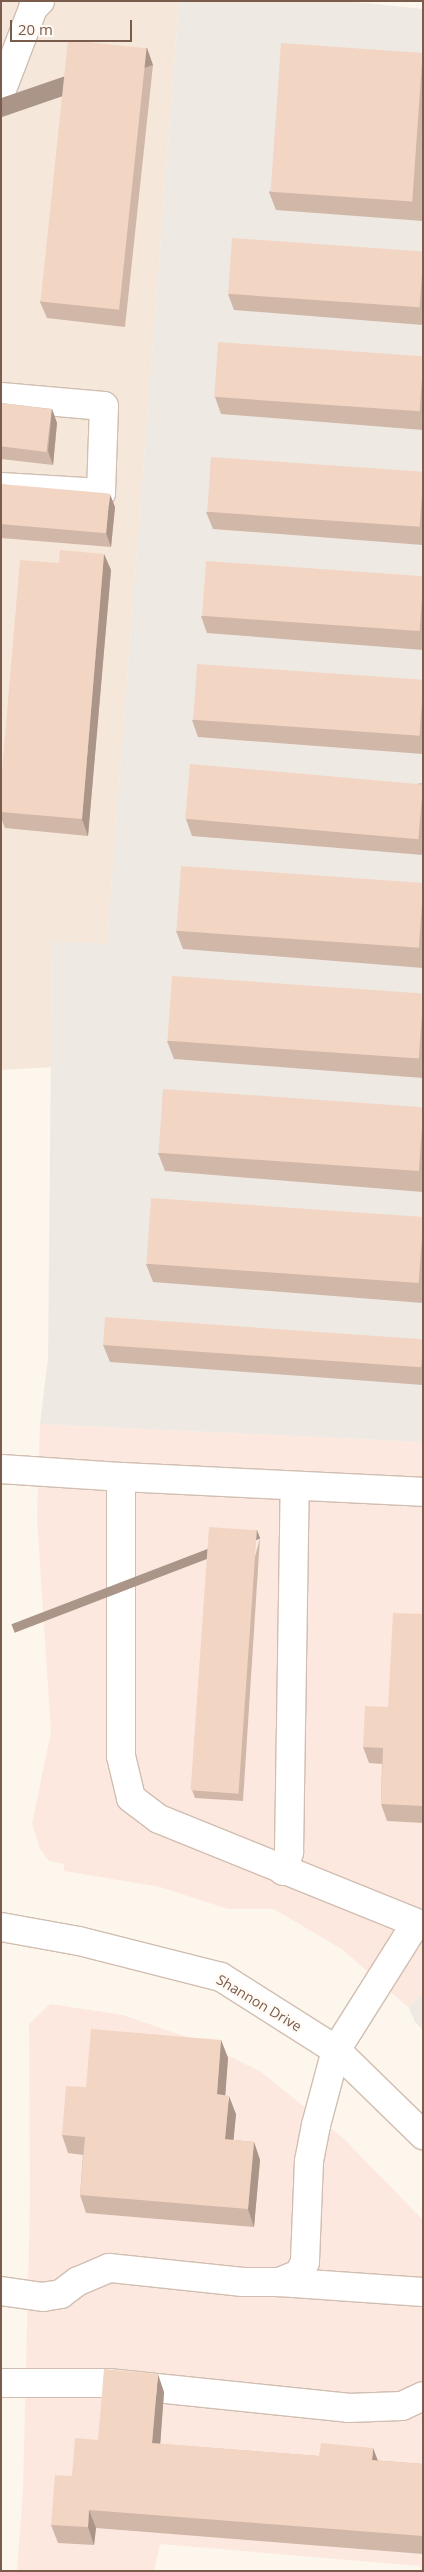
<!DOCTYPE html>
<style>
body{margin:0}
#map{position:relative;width:424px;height:2572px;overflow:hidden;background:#fdf6ec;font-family:"Open Sans",sans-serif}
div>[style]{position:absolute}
.residential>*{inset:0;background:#f5e8da}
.commercial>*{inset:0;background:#fde8e0}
.industrial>*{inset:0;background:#efe9e4}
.roads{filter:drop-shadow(1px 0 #d1beb0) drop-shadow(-1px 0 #d1beb0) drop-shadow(0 1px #d1beb0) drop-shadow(0 -1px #d1beb0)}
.minor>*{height:28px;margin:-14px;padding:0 14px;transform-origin:14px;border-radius:14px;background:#fff}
.wall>*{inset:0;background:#d1b7a8}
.shaded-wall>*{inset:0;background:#aa9588;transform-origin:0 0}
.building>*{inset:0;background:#f3d5c3;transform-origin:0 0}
span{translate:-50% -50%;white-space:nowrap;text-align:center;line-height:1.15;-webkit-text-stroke:4.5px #fffaf3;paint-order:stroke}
.street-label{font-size:14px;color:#7a5c4d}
.frame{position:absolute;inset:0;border:2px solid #7a5c4d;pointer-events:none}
.scale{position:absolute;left:10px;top:20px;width:122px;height:22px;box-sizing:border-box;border:2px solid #7a5c4d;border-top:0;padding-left:6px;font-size:15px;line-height:18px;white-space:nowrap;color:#7a5c4d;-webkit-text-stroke:4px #fffaf3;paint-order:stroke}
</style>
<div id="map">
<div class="residential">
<i style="clip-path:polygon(1px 1px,179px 1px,107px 945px,52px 941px,51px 1067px,1px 1070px)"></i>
</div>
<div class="commercial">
<i style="clip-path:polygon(40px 1424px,423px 1442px,423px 1995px,417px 1998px,409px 2008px,343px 1950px,274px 1909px,228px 1909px,160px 1887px,64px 1871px,64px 1864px,49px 1861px,40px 1849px,32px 1824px,51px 1732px,37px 1519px)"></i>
<i style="clip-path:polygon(50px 2004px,123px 2015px,201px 2042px,261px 2072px,343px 2138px,423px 2220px,423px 2571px,420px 2571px,420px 2566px,160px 2544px,154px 2571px,17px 2571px,23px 2491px,30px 2202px,29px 2024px)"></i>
</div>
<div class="industrial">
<i style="clip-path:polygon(179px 1px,345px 1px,423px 9px,423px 1442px,40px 1424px,48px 1358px,52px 941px,107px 944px)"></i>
<i style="clip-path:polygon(423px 1995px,423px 2030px,415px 2022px,409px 2008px,417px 1998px)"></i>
</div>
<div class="roads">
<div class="minor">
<i style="left:1px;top:92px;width:90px;rotate:-69.1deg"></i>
<i style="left:33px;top:8px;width:10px;rotate:-45deg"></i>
<i style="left:1px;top:397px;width:103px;rotate:5deg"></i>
<i style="left:104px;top:406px;width:87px;rotate:92deg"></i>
<i style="left:101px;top:493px;width:100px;rotate:-176.6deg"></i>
<i style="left:1px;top:1469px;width:120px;rotate:3.8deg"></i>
<i style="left:121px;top:1477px;width:279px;rotate:90deg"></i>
<i style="left:121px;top:1756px;width:43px;rotate:76.6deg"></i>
<i style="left:131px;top:1798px;width:35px;rotate:37deg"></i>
<i style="left:159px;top:1819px;width:277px;rotate:22deg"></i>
<i style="left:416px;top:1923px;width:150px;rotate:122.2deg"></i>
<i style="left:336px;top:2050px;width:78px;rotate:104.9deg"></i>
<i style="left:316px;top:2125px;width:37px;rotate:101deg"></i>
<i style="left:309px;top:2161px;width:101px;rotate:92.3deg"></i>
<i style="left:305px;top:2262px;width:13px;rotate:117deg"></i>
<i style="left:299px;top:2274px;width:22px;rotate:158deg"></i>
<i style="left:279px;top:2282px;width:36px;rotate:180deg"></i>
<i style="left:243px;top:2282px;width:135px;rotate:-174deg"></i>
<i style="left:109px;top:2268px;width:34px;rotate:157deg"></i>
<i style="left:78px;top:2281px;width:21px;rotate:143deg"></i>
<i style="left:61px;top:2294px;width:18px;rotate:171deg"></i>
<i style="left:43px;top:2297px;width:42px;rotate:-171.9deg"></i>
<i style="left:121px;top:1477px;width:302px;rotate:2.8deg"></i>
<i style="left:283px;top:1871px;width:20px;rotate:-72deg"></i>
<i style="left:289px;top:1852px;width:366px;rotate:-89.1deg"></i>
<i style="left:1px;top:1927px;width:79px;rotate:10.2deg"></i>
<i style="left:79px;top:1941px;width:146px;rotate:14.2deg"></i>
<i style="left:221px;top:1977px;width:136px;rotate:32.4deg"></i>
<i style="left:336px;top:2050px;width:122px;rotate:44.3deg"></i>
<i style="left:279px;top:2282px;width:144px;rotate:4deg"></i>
<i style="left:1px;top:2383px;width:107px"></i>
<i style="left:108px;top:2383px;width:241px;rotate:5.9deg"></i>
<i style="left:348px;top:2408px;width:54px;rotate:-2.1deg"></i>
<i style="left:402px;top:2406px;width:23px;rotate:-25deg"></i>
</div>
</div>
<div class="wall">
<i style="clip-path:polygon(147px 48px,153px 65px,125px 327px,47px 318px,40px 302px)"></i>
<i style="clip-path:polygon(423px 54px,423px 221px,276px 210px,269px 192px)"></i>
<i style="clip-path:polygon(423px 253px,423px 325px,234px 310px,228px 294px)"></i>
<i style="clip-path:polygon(423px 357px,423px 430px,221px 414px,215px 397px)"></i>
<i style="clip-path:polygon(1px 403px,52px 409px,57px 423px,53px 465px,1px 459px)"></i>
<i style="clip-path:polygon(423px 473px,423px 545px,213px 529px,206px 512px)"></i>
<i style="clip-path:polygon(1px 484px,115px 507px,111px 547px,1px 538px)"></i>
<i style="clip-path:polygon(104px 554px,111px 570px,88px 836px,5px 828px,1px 818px,1px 783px)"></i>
<i style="clip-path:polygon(423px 578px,423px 650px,207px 633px,201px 616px)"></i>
<i style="clip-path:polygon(423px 680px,423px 754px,198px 737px,192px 720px)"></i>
<i style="clip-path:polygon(423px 783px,423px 855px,192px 836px,186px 819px)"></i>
<i style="clip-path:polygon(423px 885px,423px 968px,183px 949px,176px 931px)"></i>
<i style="clip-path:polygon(423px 995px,423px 1078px,174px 1059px,167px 1041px)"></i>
<i style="clip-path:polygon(423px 1109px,423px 1192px,165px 1171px,158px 1153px)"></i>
<i style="clip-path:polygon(423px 1219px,423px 1303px,153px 1282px,146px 1264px)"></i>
<i style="clip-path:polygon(423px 1341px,423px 1385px,110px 1362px,103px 1345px)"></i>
<i style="clip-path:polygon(260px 1538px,243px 1801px,195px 1798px,192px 1790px)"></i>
<i style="clip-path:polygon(423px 1614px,423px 1823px,387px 1821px,381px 1804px,382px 1764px,369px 1763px,363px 1747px,388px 1707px)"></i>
<i style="clip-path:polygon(221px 2040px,228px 2058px,225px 2095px,236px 2114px,233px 2140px,254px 2142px,260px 2160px,254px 2227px,86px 2213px,80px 2195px,83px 2155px,68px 2153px,62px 2135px,86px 2087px)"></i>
<i style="clip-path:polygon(164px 2392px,160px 2444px,423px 2464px,423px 2554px,96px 2528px,94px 2545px,58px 2543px,51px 2525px,72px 2476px,98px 2440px)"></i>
</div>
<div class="shaded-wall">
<i style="left:147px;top:48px;width:18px;height:263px;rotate:71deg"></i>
<i style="clip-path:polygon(52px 409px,57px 423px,53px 465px,48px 451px)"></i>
<i style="clip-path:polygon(110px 494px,115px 507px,111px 547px,106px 533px)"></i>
<i style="clip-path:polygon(104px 554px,111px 570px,88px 836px,82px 819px)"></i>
<i style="left:257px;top:1530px;width:9px;height:263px;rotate:69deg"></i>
<i style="clip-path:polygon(221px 2040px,228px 2058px,224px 2113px,217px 2094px)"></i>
<i style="clip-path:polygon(229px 2096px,236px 2114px,232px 2157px,225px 2139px)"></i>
<i style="clip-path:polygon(254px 2142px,260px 2160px,254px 2227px,248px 2209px)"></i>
<i style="clip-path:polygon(158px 2374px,164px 2392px,159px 2461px,152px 2443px)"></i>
<i style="clip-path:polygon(373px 2448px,380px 2466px,372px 2460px)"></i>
<i style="clip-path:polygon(89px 2510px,96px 2528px,94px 2545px,88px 2527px)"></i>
</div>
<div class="building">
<i style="left:68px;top:40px;width:79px;height:263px;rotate:6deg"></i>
<i style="left:281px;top:43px;width:142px;height:149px;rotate:4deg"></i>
<i style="left:232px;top:238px;width:192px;height:56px;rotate:4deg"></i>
<i style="left:218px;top:342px;width:206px;height:55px;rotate:4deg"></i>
<i style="left:1px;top:403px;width:51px;height:43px;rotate:7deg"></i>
<i style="left:211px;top:457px;width:213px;height:55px;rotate:4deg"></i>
<i style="left:1px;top:484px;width:109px;height:40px;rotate:5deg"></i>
<i style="clip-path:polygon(60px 550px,104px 554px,82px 819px,1px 812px,1px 783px,20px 560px,59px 563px)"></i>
<i style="left:206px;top:561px;width:218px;height:55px;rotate:4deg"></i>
<i style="left:197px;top:664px;width:227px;height:56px;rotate:4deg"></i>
<i style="left:190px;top:764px;width:234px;height:55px;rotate:5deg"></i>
<i style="left:181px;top:866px;width:243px;height:65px;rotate:4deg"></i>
<i style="left:172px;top:976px;width:252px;height:65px;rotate:4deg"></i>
<i style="left:163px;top:1089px;width:261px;height:64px;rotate:4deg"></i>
<i style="left:151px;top:1198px;width:273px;height:66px;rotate:4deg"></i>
<i style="left:105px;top:1317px;width:319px;height:28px;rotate:4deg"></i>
<i style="left:209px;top:1527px;width:48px;height:264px;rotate:4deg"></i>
<i style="clip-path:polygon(393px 1613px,423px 1614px,423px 1806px,381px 1804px,383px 1748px,363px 1747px,365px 1706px,388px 1707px)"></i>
<i style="clip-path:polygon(91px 2029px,221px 2040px,217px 2094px,229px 2096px,225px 2139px,254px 2142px,248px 2209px,80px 2195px,85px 2137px,62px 2135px,66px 2086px,86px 2087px)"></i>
<i style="clip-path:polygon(104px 2369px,158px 2374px,152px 2443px,319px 2456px,321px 2443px,373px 2448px,372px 2460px,423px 2464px,423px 2536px,89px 2510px,88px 2527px,51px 2525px,55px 2475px,72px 2476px,75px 2438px,98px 2440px)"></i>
</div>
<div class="street-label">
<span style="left:259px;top:2003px;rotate:31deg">Shannon Drive</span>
</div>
<div class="frame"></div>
<div class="scale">20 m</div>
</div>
